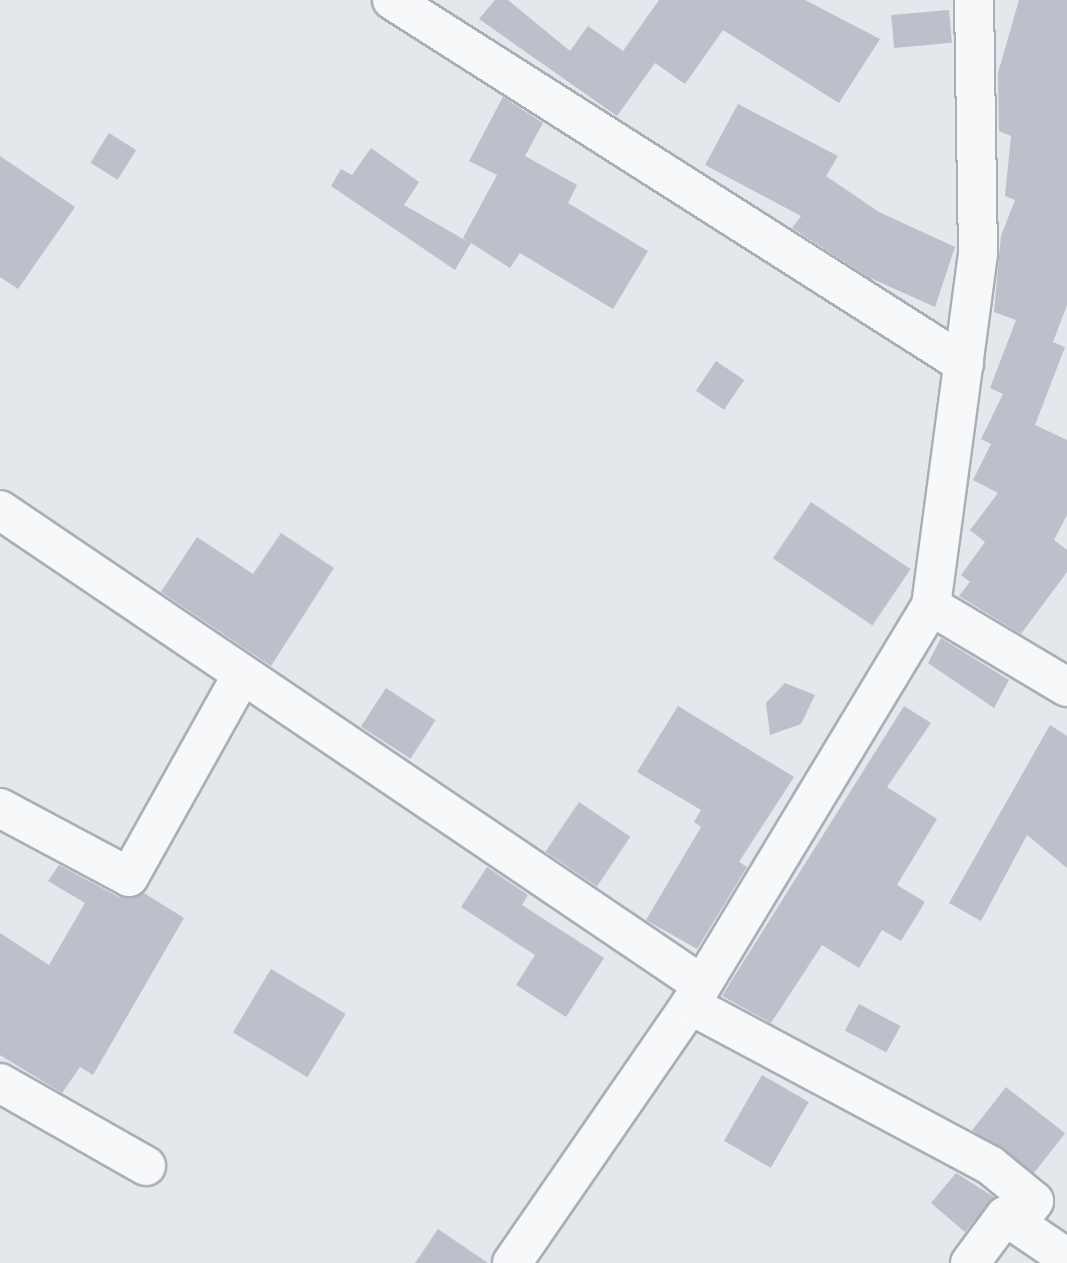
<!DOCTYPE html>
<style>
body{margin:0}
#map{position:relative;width:1067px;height:1263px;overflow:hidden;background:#e4e7ec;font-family:Cabin,sans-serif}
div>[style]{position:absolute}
.building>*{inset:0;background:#bbc0ca;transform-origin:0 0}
.roads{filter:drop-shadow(2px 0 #a9aeb7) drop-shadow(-2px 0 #a9aeb7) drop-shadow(0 2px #a9aeb7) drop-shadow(0 -2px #a9aeb7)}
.minor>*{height:38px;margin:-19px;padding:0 19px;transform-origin:19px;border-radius:19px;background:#f7f8fa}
span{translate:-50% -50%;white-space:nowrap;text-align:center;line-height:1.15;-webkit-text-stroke:8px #f4f6f9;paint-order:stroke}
</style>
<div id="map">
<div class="building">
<i style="clip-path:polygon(495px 0,508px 0,570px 51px,588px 26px,623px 51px,659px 0,805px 0,880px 39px,839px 103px,723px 30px,685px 84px,655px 63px,617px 116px,479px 19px)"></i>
<i style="clip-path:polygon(1019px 0,1067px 0,1067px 305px,1053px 342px,1065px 347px,1035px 425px,1067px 440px,1067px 515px,1054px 540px,1067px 550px,1067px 572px,1021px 634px,959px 596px,970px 582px,961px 575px,985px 542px,970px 530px,998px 493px,973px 480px,991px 444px,981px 439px,1003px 394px,990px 388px,1016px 320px,994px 312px,1001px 236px,1015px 200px,1005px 196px,1011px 136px,999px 131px,998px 73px)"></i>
<i style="left:949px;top:10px;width:33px;height:58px;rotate:85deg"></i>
<i style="clip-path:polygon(503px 97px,543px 123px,525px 156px,577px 185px,568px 203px,648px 251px,613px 309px,520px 253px,510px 268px,471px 243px,455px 270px,331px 186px,341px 169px,352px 175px,371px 148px,419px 182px,404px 205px,470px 243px,463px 238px,497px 175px,469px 161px)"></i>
<i style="clip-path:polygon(738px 104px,838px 156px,826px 176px,879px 212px,955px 247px,935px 307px,868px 277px,792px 228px,801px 216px,705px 165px)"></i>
<i style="left:109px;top:133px;width:32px;height:35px;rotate:32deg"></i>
<i style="clip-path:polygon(0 156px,75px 207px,18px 289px,0 277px)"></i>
<i style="left:716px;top:361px;width:34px;height:36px;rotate:34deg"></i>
<i style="left:811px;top:502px;width:120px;height:68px;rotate:34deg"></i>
<i style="clip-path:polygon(281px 533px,334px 568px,271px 666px,161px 592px,197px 537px,253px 574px)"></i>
<i style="clip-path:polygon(941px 638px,1009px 680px,994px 708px,928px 663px)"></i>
<i style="clip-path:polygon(785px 683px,815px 695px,801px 724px,770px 735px,766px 703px)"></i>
<i style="left:386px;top:688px;width:59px;height:46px;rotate:33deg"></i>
<i style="clip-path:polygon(678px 706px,794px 777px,739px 862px,747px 867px,697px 949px,646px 920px,701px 827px,694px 822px,701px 810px,637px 772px)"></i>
<i style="clip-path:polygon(904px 706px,931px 723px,887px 787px,937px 819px,897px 885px,925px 902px,901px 941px,882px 930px,859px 968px,822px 945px,771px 1023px,722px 996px)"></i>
<i style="clip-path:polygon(1050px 725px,1067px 736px,1067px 868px,1027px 835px,981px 921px,949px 903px)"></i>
<i style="left:579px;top:802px;width:62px;height:60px;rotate:34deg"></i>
<i style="clip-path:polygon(59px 865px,119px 897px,144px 893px,184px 918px,93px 1075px,80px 1067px,62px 1093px,0 1055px,0 933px,49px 965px,85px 903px,48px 881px)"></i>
<i style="clip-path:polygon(487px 867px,528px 895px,522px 905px,604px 958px,566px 1017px,516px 985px,535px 955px,461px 907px)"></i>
<i style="left:271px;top:969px;width:87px;height:74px;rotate:31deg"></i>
<i style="left:859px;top:1004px;width:47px;height:30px;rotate:28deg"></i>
<i style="left:762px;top:1075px;width:54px;height:76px;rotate:30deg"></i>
<i style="left:1006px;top:1087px;width:75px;height:55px;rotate:38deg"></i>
<i style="clip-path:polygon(956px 1173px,994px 1197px,965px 1232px,931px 1203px)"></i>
<i style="clip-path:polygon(438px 1229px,488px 1263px,415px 1263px)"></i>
</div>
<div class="roads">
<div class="minor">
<i style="left:392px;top:0;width:678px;rotate:32.47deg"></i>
<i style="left:0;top:510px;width:843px;rotate:34.07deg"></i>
<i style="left:931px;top:606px;width:158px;rotate:30.8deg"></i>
<i style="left:0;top:808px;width:146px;rotate:28.1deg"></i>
<i style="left:129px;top:877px;width:231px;rotate:-60.8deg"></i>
<i style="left:690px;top:1005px;width:340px;rotate:28.1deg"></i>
<i style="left:990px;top:1165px;width:57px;rotate:39.3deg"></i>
<i style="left:1034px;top:1201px;width:27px;rotate:126deg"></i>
<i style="left:0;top:1083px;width:168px;rotate:29.6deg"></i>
<i style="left:512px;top:1263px;width:313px;rotate:-55.4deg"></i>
<i style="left:690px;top:1005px;width:466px;rotate:-58.9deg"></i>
<i style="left:931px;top:606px;width:355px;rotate:-82.4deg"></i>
<i style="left:978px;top:254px;width:254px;rotate:-90.9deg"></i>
<i style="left:970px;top:1263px;width:59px;rotate:-53.3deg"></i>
<i style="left:1005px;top:1216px;width:75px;rotate:34.1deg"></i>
</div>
</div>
</div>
